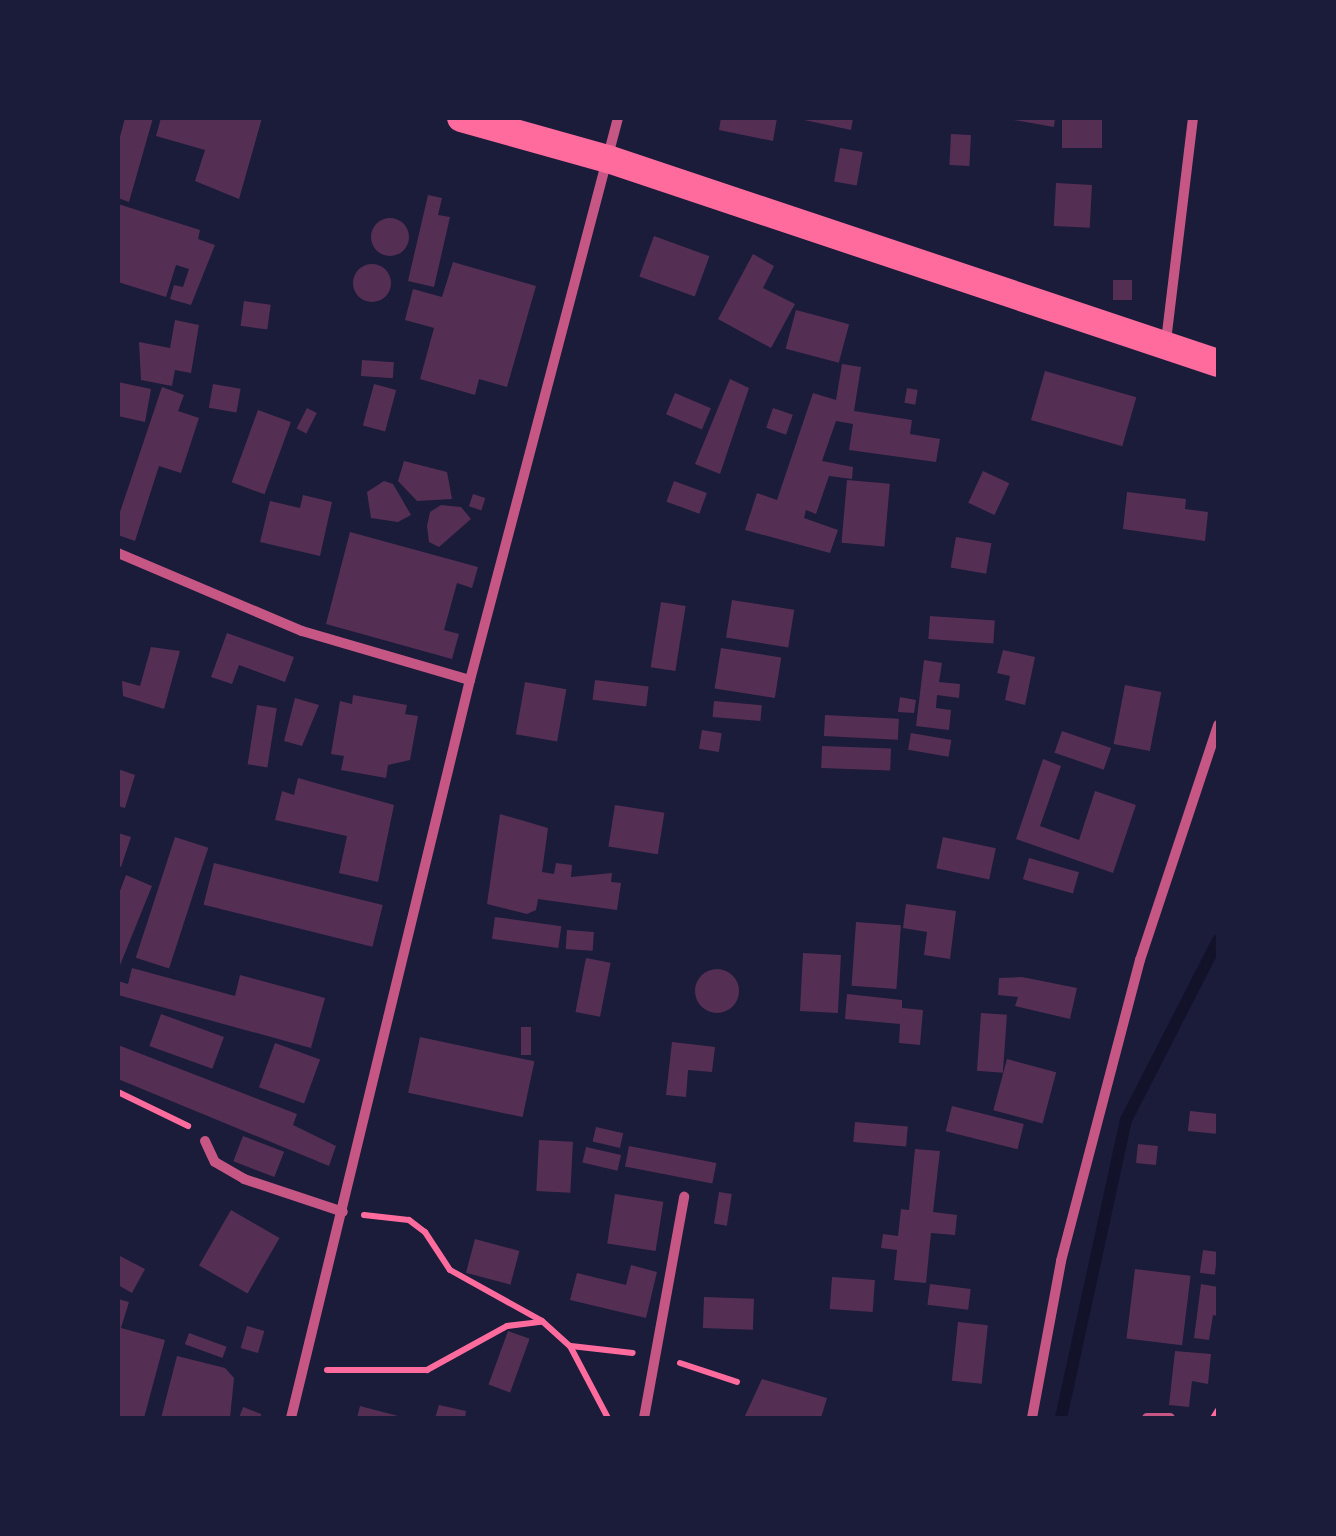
<!DOCTYPE html>
<style>
body{margin:0}
#map{position:relative;width:1336px;height:1536px;overflow:hidden;background:#1b1b3a;font-family:"Noto Serif",serif}
div>[style]{position:absolute}
.stream>*{height:12px;margin:-6px;padding:0 6px;transform-origin:6px;border-radius:6px;background:#12122b}
.building>*{inset:0;background:#542f53;transform-origin:0 0}
.round{border-radius:50%}
.path>*{height:6px;margin:-3px;padding:0 3px;transform-origin:3px;border-radius:3px;background:#ff6b9d}
.minor>*{height:10px;margin:-5px;padding:0 5px;transform-origin:5px;border-radius:5px;background:#c65784}
.trunk>*{height:28px;margin:-14px;padding:0 14px;transform-origin:14px;border-radius:14px;background:#ff6b9d}
span{translate:-50% -50%;white-space:nowrap;text-align:center;line-height:1.15;-webkit-text-stroke:10px #1b1b3a;paint-order:stroke}
.frame{position:absolute;inset:0;border:120px solid #1b1b3a;pointer-events:none}
</style>
<div id="map">
<div class="stream">
<i style="left:1061px;top:1418px;width:305px;rotate:-77.7deg"></i>
<i style="left:1126px;top:1120px;width:202px;rotate:-62.9deg"></i>
</div>
<div class="building">
<i style="clip-path:polygon(125px 118px,153px 118px,129px 202px,118px 198px,118px 144px)"></i>
<i style="clip-path:polygon(161px 118px,262px 118px,239px 199px,195px 181px,205px 150px,156px 136px)"></i>
<i style="clip-path:polygon(721px 118px,777px 118px,773px 141px,719px 130px)"></i>
<i style="clip-path:polygon(795px 118px,853px 118px,851px 130px)"></i>
<i style="clip-path:polygon(1003px 118px,1055px 118px,1054px 127px)"></i>
<i style="left:1062px;top:118px;width:40px;height:30px"></i>
<i style="left:951px;top:134px;width:20px;height:31px;rotate:3deg"></i>
<i style="left:840px;top:148px;width:23px;height:34px;rotate:10deg"></i>
<i style="left:1056px;top:183px;width:36px;height:43px;rotate:3deg"></i>
<i style="clip-path:polygon(428px 195px,442px 198px,438px 215px,450px 217px,434px 287px,408px 281px)"></i>
<i style="clip-path:polygon(118px 204px,200px 230px,198px 239px,215px 245px,191px 305px,170px 299px,174px 285px,183px 287px,189px 269px,176px 265px,166px 297px,118px 282px)"></i>
<i class="round" style="left:371px;top:218px;width:38px;height:38px"></i>
<i style="left:654px;top:236px;width:59px;height:43px;rotate:20deg"></i>
<i style="clip-path:polygon(753px 254px,774px 266px,763px 288px,795px 304px,771px 348px,718px 319px)"></i>
<i style="clip-path:polygon(453px 262px,536px 286px,507px 387px,479px 379px,475px 395px,420px 379px,434px 328px,405px 320px,413px 289px,442px 297px)"></i>
<i class="round" style="left:353px;top:264px;width:38px;height:38px"></i>
<i style="left:1113px;top:280px;width:19px;height:20px"></i>
<i style="left:244px;top:301px;width:27px;height:25px;rotate:8deg"></i>
<i style="left:796px;top:310px;width:55px;height:40px;rotate:15deg"></i>
<i style="clip-path:polygon(175px 320px,199px 325px,191px 373px,175px 370px,172px 386px,141px 380px,139px 342px,170px 348px)"></i>
<i style="left:362px;top:360px;width:32px;height:16px;rotate:4deg"></i>
<i style="clip-path:polygon(842px 364px,861px 367px,854px 411px,912px 420px,910px 434px,940px 439px,936px 462px,849px 450px,853px 424px,836px 421px,822px 461px,853px 467px,852px 479px,829px 476px,816px 514px,806px 510px,804px 518px,838px 530px,830px 553px,745px 530px,757px 493px,777px 500px,813px 393px,836px 400px)"></i>
<i style="left:1045px;top:371px;width:95px;height:51px;rotate:16deg"></i>
<i style="clip-path:polygon(730px 379px,749px 388px,720px 474px,695px 464px)"></i>
<i style="clip-path:polygon(118px 382px,151px 389px,145px 422px,118px 416px)"></i>
<i style="left:213px;top:384px;width:28px;height:24px;rotate:10deg"></i>
<i style="left:374px;top:384px;width:23px;height:43px;rotate:15deg"></i>
<i style="clip-path:polygon(162px 387px,184px 395px,178px 411px,199px 418px,181px 473px,159px 466px,135px 541px,118px 535px,118px 518px)"></i>
<i style="left:907px;top:388px;width:11px;height:15px;rotate:10deg"></i>
<i style="left:675px;top:393px;width:39px;height:23px;rotate:23deg"></i>
<i style="left:307px;top:408px;width:11px;height:23px;rotate:27deg"></i>
<i style="left:773px;top:408px;width:21px;height:21px;rotate:19deg"></i>
<i style="left:258px;top:410px;width:35px;height:77px;rotate:20deg"></i>
<i style="clip-path:polygon(404px 461px,447px 472px,452px 499px,417px 501px,398px 481px)"></i>
<i style="left:983px;top:471px;width:29px;height:35px;rotate:25deg"></i>
<i style="left:847px;top:480px;width:43px;height:63px;rotate:5deg"></i>
<i style="clip-path:polygon(384px 481px,393px 484px,411px 515px,398px 522px,371px 518px,367px 492px)"></i>
<i style="left:674px;top:481px;width:35px;height:22px;rotate:20deg"></i>
<i style="clip-path:polygon(1127px 492px,1186px 499px,1185px 509px,1208px 512px,1205px 541px,1123px 529px)"></i>
<i style="left:473px;top:494px;width:13px;height:13px;rotate:18deg"></i>
<i style="clip-path:polygon(303px 495px,332px 502px,320px 556px,260px 542px,270px 501px,300px 508px)"></i>
<i style="clip-path:polygon(441px 505px,461px 507px,471px 519px,439px 547px,429px 542px,427px 526px,430px 512px)"></i>
<i style="clip-path:polygon(350px 532px,478px 567px,472px 588px,457px 583px,444px 630px,459px 634px,452px 659px,326px 624px)"></i>
<i style="left:956px;top:537px;width:36px;height:31px;rotate:10deg"></i>
<i style="left:732px;top:600px;width:63px;height:38px;rotate:9deg"></i>
<i style="left:661px;top:602px;width:25px;height:66px;rotate:9deg"></i>
<i style="left:930px;top:616px;width:65px;height:23px;rotate:4deg"></i>
<i style="clip-path:polygon(227px 633px,294px 657px,285px 682px,239px 665px,232px 684px,211px 677px)"></i>
<i style="clip-path:polygon(151px 647px,180px 651px,164px 709px,123px 696px,122px 681px,140px 686px)"></i>
<i style="left:721px;top:648px;width:61px;height:41px;rotate:9deg"></i>
<i style="clip-path:polygon(1003px 650px,1035px 657px,1025px 705px,1005px 700px,1010px 676px,997px 673px)"></i>
<i style="clip-path:polygon(924px 660px,942px 663px,939px 682px,960px 684px,959px 698px,937px 695px,936px 708px,951px 710px,949px 730px,916px 726px)"></i>
<i style="left:595px;top:680px;width:54px;height:20px;rotate:7deg"></i>
<i style="left:525px;top:682px;width:42px;height:53px;rotate:10deg"></i>
<i style="left:1125px;top:685px;width:37px;height:60px;rotate:11deg"></i>
<i style="clip-path:polygon(353px 695px,407px 705px,405px 714px,418px 716px,410px 760px,388px 765px,386px 778px,341px 770px,344px 756px,331px 754px,340px 701px,352px 704px)"></i>
<i style="clip-path:polygon(900px 697px,916px 700px,914px 713px,898px 712px)"></i>
<i style="clip-path:polygon(295px 698px,319px 705px,302px 746px,284px 741px)"></i>
<i style="left:714px;top:701px;width:48px;height:16px;rotate:5deg"></i>
<i style="left:257px;top:705px;width:20px;height:60px;rotate:9deg"></i>
<i style="left:825px;top:715px;width:74px;height:21px;rotate:3deg"></i>
<i style="left:702px;top:730px;width:20px;height:19px;rotate:9deg"></i>
<i style="left:1062px;top:731px;width:52px;height:23px;rotate:19deg"></i>
<i style="left:911px;top:733px;width:41px;height:17px;rotate:10deg"></i>
<i style="left:822px;top:746px;width:69px;height:22px;rotate:2deg"></i>
<i style="clip-path:polygon(1043px 759px,1061px 766px,1040px 826px,1079px 840px,1095px 791px,1136px 805px,1113px 873px,1016px 839px)"></i>
<i style="clip-path:polygon(118px 769px,135px 775px,125px 808px,118px 806px)"></i>
<i style="clip-path:polygon(298px 778px,394px 805px,378px 882px,339px 873px,347px 836px,275px 820px,282px 791px,294px 795px)"></i>
<i style="left:615px;top:805px;width:50px;height:42px;rotate:9deg"></i>
<i style="clip-path:polygon(500px 814px,548px 828px,542px 872px,554px 874px,556px 863px,572px 865px,571px 877px,612px 873px,611px 882px,621px 883px,617px 910px,538px 899px,536px 910px,527px 914px,487px 904px)"></i>
<i style="clip-path:polygon(118px 833px,131px 837px,121px 867px,118px 866px)"></i>
<i style="left:175px;top:837px;width:35px;height:127px;rotate:18deg"></i>
<i style="left:943px;top:837px;width:54px;height:32px;rotate:12deg"></i>
<i style="left:1029px;top:858px;width:52px;height:22px;rotate:16deg"></i>
<i style="left:214px;top:863px;width:174px;height:43px;rotate:14deg"></i>
<i style="clip-path:polygon(126px 875px,152px 886px,118px 970px,118px 896px)"></i>
<i style="clip-path:polygon(906px 904px,956px 911px,950px 959px,924px 955px,927px 932px,903px 928px)"></i>
<i style="left:495px;top:917px;width:67px;height:22px;rotate:8deg"></i>
<i style="left:856px;top:922px;width:45px;height:64px;rotate:4deg"></i>
<i style="left:567px;top:930px;width:27px;height:19px;rotate:4deg"></i>
<i style="left:803px;top:953px;width:38px;height:58px;rotate:3deg"></i>
<i style="left:586px;top:958px;width:25px;height:55px;rotate:11deg"></i>
<i style="clip-path:polygon(132px 968px,235px 996px,240px 975px,325px 998px,311px 1048px,118px 995px,118px 981px,128px 984px)"></i>
<i class="round" style="left:695px;top:969px;width:44px;height:44px"></i>
<i style="clip-path:polygon(1022px 977px,1077px 988px,1070px 1019px,1015px 1006px,1018px 997px,998px 995px,999px 978px)"></i>
<i style="clip-path:polygon(847px 994px,902px 1000px,902px 1008px,923px 1010px,920px 1045px,899px 1043px,900px 1024px,845px 1019px)"></i>
<i style="left:981px;top:1013px;width:26px;height:58px;rotate:4deg"></i>
<i style="left:161px;top:1014px;width:67px;height:34px;rotate:20deg"></i>
<i style="left:521px;top:1027px;width:10px;height:28px"></i>
<i style="left:420px;top:1037px;width:117px;height:57px;rotate:12deg"></i>
<i style="clip-path:polygon(672px 1042px,715px 1047px,712px 1072px,688px 1070px,686px 1097px,666px 1095px)"></i>
<i style="left:275px;top:1043px;width:48px;height:47px;rotate:20deg"></i>
<i style="clip-path:polygon(118px 1045px,297px 1114px,293px 1125px,336px 1146px,329px 1166px,118px 1079px)"></i>
<i style="left:1007px;top:1059px;width:51px;height:53px;rotate:15deg"></i>
<i style="left:952px;top:1106px;width:74px;height:26px;rotate:14deg"></i>
<i style="left:1190px;top:1111px;width:28px;height:20px;rotate:6deg"></i>
<i style="left:855px;top:1122px;width:53px;height:20px;rotate:5deg"></i>
<i style="left:596px;top:1127px;width:28px;height:15px;rotate:13deg"></i>
<i style="left:243px;top:1136px;width:44px;height:27px;rotate:21deg"></i>
<i style="left:539px;top:1140px;width:34px;height:51px;rotate:3deg"></i>
<i style="left:1138px;top:1144px;width:20px;height:19px;rotate:6deg"></i>
<i style="left:629px;top:1146px;width:89px;height:21px;rotate:11deg"></i>
<i style="left:586px;top:1147px;width:36px;height:16px;rotate:13deg"></i>
<i style="clip-path:polygon(915px 1149px,940px 1151px,933px 1212px,957px 1215px,955px 1235px,931px 1233px,926px 1283px,894px 1280px,897px 1250px,881px 1248px,883px 1234px,898px 1236px,901px 1209px,909px 1210px)"></i>
<i style="left:719px;top:1192px;width:13px;height:32px;rotate:9deg"></i>
<i style="left:615px;top:1194px;width:49px;height:50px;rotate:9deg"></i>
<i style="left:231px;top:1210px;width:56px;height:64px;rotate:30deg"></i>
<i style="left:475px;top:1239px;width:46px;height:35px;rotate:15deg"></i>
<i style="left:1203px;top:1250px;width:15px;height:23px;rotate:8deg"></i>
<i style="clip-path:polygon(118px 1255px,145px 1269px,132px 1293px,118px 1285px)"></i>
<i style="clip-path:polygon(631px 1265px,657px 1272px,646px 1318px,570px 1300px,577px 1273px,626px 1285px)"></i>
<i style="left:1135px;top:1269px;width:56px;height:70px;rotate:7deg"></i>
<i style="left:832px;top:1277px;width:43px;height:32px;rotate:4deg"></i>
<i style="left:930px;top:1284px;width:41px;height:21px;rotate:7deg"></i>
<i style="clip-path:polygon(1201px 1284px,1218px 1287px,1218px 1316px,1213px 1315px,1209px 1340px,1194px 1338px)"></i>
<i style="left:704px;top:1297px;width:50px;height:31px;rotate:2deg"></i>
<i style="clip-path:polygon(118px 1299px,129px 1302px,121px 1328px,165px 1340px,144px 1418px,118px 1418px)"></i>
<i style="left:958px;top:1322px;width:30px;height:59px;rotate:6deg"></i>
<i style="left:247px;top:1326px;width:18px;height:23px;rotate:16deg"></i>
<i style="left:508px;top:1331px;width:23px;height:57px;rotate:20deg"></i>
<i style="left:189px;top:1333px;width:40px;height:12px;rotate:20deg"></i>
<i style="clip-path:polygon(1175px 1351px,1211px 1354px,1208px 1384px,1192px 1381px,1189px 1407px,1169px 1405px)"></i>
<i style="clip-path:polygon(177px 1356px,225px 1368px,234px 1378px,230px 1418px,161px 1418px)"></i>
<i style="clip-path:polygon(762px 1379px,827px 1398px,821px 1418px,744px 1418px)"></i>
<i style="clip-path:polygon(439px 1405px,466px 1411px,465px 1418px,435px 1418px)"></i>
<i style="clip-path:polygon(360px 1406px,402px 1417px,402px 1418px,357px 1418px)"></i>
<i style="clip-path:polygon(243px 1407px,261px 1414px,261px 1418px,239px 1418px)"></i>
</div>
<div class="path">
<i style="left:118px;top:1092px;width:78px;rotate:25.9deg"></i>
<i style="left:364px;top:1215px;width:45px;rotate:6.3deg"></i>
<i style="left:409px;top:1220px;width:20px;rotate:37deg"></i>
<i style="left:425px;top:1232px;width:45px;rotate:56.7deg"></i>
<i style="left:450px;top:1270px;width:105px;rotate:29deg"></i>
<i style="left:542px;top:1321px;width:38px;rotate:42deg"></i>
<i style="left:570px;top:1346px;width:81px;rotate:62.2deg"></i>
<i style="left:571px;top:1346px;width:62px;rotate:6.4deg"></i>
<i style="left:680px;top:1363px;width:60px;rotate:18.4deg"></i>
<i style="left:327px;top:1370px;width:100px"></i>
<i style="left:427px;top:1370px;width:91px;rotate:-28.8deg"></i>
<i style="left:507px;top:1326px;width:34px;rotate:-7deg"></i>
<i style="left:1213px;top:1418px;width:9px;rotate:-58deg"></i>
</div>
<div class="minor">
<i style="left:1166px;top:341px;width:225px;rotate:-83.1deg"></i>
<i style="left:118px;top:553px;width:200px;rotate:23deg"></i>
<i style="left:302px;top:631px;width:175px;rotate:16.3deg"></i>
<i style="left:205px;top:1141px;width:23px;rotate:65deg"></i>
<i style="left:215px;top:1162px;width:34px;rotate:30deg"></i>
<i style="left:244px;top:1179px;width:104px;rotate:18.4deg"></i>
<i style="left:291px;top:1418px;width:759px;rotate:-76.37deg"></i>
<i style="left:470px;top:680px;width:581px;rotate:-75.25deg"></i>
<i style="left:644px;top:1418px;width:225px;rotate:-79.7deg"></i>
<i style="left:1032px;top:1418px;width:160px;rotate:-79.5deg"></i>
<i style="left:1061px;top:1261px;width:311px;rotate:-75.3deg"></i>
<i style="left:1140px;top:960px;width:248px;rotate:-71.6deg"></i>
<i style="left:1147px;top:1418px;width:23px"></i>
</div>
<div class="trunk">
<i style="left:461px;top:118px;width:153px;rotate:15.6deg"></i>
<i style="left:608px;top:159px;width:643px;rotate:18.49deg"></i>
</div>
<div class="frame"></div>
</div>
